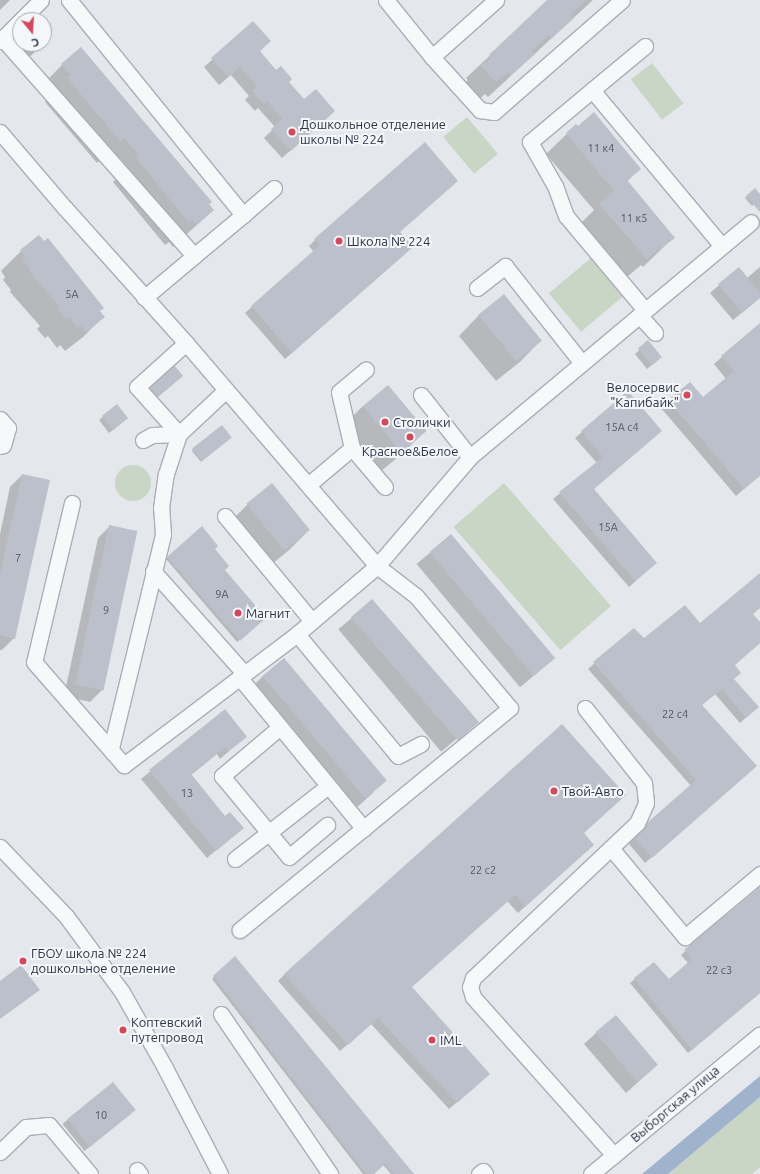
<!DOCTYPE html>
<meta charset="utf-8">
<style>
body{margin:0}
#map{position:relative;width:760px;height:1174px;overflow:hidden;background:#e4e7ec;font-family:Ubuntu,sans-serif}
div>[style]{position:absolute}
.green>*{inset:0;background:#c9d6c5;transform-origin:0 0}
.round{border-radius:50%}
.water>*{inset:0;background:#9fb4cc}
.shadow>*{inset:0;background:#0003;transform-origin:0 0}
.building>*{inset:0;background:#bbc0ca;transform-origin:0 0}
.roads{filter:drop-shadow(1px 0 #a9aeb7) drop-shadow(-1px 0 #a9aeb7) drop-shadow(0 1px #a9aeb7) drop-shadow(0 -1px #a9aeb7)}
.minor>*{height:15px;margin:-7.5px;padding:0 7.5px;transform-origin:7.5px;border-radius:7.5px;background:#f7f8fa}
.dots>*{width:11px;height:11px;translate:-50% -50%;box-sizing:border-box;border:2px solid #f4f6f9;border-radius:50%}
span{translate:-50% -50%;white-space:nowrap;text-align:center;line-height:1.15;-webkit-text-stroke:4px #f4f6f9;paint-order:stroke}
.number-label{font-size:11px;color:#4f5766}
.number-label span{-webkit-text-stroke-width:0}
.poi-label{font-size:13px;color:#2b3445}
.left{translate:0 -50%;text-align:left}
.right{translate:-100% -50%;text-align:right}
.street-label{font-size:13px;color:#2b3445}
.north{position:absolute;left:12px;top:12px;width:40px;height:40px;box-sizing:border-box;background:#f4f6f9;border:1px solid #a4a8b1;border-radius:50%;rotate:162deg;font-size:11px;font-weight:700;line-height:16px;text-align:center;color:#2b3445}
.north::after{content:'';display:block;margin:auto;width:14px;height:18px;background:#d1495b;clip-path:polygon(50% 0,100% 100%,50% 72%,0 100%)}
</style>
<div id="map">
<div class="green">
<i style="left:652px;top:63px;width:51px;height:27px;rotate:52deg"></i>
<i style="left:467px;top:117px;width:48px;height:31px;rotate:50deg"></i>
<i style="left:591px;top:258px;width:50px;height:55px;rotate:50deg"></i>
<i class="round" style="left:115px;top:465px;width:36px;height:36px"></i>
<i style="left:504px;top:483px;width:163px;height:67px;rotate:49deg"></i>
<i style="clip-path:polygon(760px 1097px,760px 1167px,752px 1174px,668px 1174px)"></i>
</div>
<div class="water">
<i style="clip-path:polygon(760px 1076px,760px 1097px,668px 1174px,642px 1174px)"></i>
</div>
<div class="shadow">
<i style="clip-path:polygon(0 0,10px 0,0 10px)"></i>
<i style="clip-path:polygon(549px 0,593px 0,488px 97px,485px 94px,473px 105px,459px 89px,468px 80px,466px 78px)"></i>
<i style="clip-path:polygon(253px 23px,259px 52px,304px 100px,326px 119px,282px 158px,264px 138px,275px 127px,258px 108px,255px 111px,245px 100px,249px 96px,231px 75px,219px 85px,204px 67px)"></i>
<i style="clip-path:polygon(45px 31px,51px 38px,26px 60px,20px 53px,30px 44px,44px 44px)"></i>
<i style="clip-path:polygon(62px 65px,213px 210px,173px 247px,169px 242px,165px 245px,113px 182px,117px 179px,101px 160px,97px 163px,45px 102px,48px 99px,39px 88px)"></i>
<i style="clip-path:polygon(576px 125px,640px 169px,626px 182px,673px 238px,643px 267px,641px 265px,626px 278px,579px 225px,594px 210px,546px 154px)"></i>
<i style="clip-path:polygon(755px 189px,760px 195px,760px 199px,752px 206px,745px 198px)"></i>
<i style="clip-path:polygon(399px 232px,406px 253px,285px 359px,245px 313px,314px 252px,309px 246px,315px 240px)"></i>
<i style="clip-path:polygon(21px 251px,99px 311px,103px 317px,83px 337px,65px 351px,60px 345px,57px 348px,48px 336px,45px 338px,37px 329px,40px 326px,10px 292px,11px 290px,3px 280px,5px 277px,1px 271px)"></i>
<i style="clip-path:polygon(760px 267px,760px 298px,733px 320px,710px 293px,739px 268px,747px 278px)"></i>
<i style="clip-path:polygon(504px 295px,541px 340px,521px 361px,496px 381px,459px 336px,479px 315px)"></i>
<i style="clip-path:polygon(757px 326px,760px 329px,760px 475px,736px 496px,661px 408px,690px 383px,703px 399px,726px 379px,714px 364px)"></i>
<i style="clip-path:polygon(648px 342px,657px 361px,647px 369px,635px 354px)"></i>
<i style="clip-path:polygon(174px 367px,180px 378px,156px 398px,149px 390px)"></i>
<i style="clip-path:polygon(628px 392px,593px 490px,649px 569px,629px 587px,553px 499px,597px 463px,575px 438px)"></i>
<i style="clip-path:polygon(117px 405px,122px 422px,109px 433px,99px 420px)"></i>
<i style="clip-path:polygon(363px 406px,425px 431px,404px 452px,380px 472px,343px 426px)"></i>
<i style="clip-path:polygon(229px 439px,201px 462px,192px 451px,193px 449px)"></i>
<i style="clip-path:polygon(22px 475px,14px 638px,2px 650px,0 650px,0 534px,10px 487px)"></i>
<i style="clip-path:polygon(248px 504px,309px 530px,289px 550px,265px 570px,227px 525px)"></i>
<i style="clip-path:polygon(110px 526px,102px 690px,90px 702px,64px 696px,98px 538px)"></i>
<i style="clip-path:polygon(201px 528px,224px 570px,265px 618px,237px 642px,166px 559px)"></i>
<i style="left:451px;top:535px;width:161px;height:45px;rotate:50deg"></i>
<i style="clip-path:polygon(760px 574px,760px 608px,752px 614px,760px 623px,760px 643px,734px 665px,733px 679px,751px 713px,740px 723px,715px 694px,702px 705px,749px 772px,645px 863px,629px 844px,647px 824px,691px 786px,588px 669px,634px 629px,644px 640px,700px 625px)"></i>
<i style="left:372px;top:601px;width:160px;height:44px;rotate:50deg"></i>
<i style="clip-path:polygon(263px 676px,374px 792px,354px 810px,251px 688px)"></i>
<i style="clip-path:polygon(225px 710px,246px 736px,220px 759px,217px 754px,191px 775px,225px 817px,242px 828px,207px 858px,141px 779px)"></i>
<i style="clip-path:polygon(583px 833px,586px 851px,518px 913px,507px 901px,411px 987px,482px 1081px,449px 1109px,371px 1024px,340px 1051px,278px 981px,285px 974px)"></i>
<i style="clip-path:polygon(760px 888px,760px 993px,688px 1053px,630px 983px,653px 963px,669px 980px,688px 963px,681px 955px)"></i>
<i style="clip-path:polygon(235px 958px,407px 1174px,391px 1174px,383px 1165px,373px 1174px,363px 1174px,212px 979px)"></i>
<i style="clip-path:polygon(596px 1033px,657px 1065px,626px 1093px,584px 1044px)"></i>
<i style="left:113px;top:1083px;width:35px;height:65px;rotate:51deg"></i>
</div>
<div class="building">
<i style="clip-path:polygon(547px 0,586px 0,571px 14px,574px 18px,552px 38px,549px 35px,532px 50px,535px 54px,511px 75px,508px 72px,496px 82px,481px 66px,491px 57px,489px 55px)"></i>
<i style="clip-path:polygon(253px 21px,271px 41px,260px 51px,276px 70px,281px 66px,292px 79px,289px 82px,304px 99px,316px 89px,335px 111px,291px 151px,271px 129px,283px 119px,267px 101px,264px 104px,252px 91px,257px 87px,240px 67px,228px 77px,211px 58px)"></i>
<i style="clip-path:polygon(81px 47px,212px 202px,209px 204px,214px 210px,197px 225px,192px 220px,189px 223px,136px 158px,139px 155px,124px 138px,120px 141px,67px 78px,71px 75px,61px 64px)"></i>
<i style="clip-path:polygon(594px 112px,641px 169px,627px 180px,675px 238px,647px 259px,599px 204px,614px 191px,566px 133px,576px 124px,578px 126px)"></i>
<i style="clip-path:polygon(425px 142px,458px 181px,400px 232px,413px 247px,292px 353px,251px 306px,320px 245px,314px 239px)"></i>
<i style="clip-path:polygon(755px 188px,760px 194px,760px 212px,746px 196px)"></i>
<i style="clip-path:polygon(39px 235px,44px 241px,48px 238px,104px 308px,100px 311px,105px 317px,86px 332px,81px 326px,78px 328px,69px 317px,66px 319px,57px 308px,59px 306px,29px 271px,31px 270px,22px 259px,25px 256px,20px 250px)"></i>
<i style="clip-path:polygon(739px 267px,760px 293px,760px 298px,742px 313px,718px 284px)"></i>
<i style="left:504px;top:294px;width:60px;height:33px;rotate:51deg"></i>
<i style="clip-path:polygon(760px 323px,760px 476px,744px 489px,668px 400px,690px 382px,703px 397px,734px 371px,721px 356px)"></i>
<i style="left:648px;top:340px;width:22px;height:13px;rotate:51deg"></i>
<i style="clip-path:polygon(174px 365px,183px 376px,158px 397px,150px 388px)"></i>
<i style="left:388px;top:385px;width:60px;height:33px;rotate:50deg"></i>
<i style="clip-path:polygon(628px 391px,662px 431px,594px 489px,657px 563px,635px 581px,559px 492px,603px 457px,581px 431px)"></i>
<i style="left:117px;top:404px;width:18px;height:19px;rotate:52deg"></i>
<i style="left:222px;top:425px;width:16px;height:38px;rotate:52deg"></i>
<i style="clip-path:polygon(22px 474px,50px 480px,15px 639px,0 635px,0 575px)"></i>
<i style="left:272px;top:483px;width:60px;height:33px;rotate:51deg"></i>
<i style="left:109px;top:525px;width:29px;height:163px;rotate:12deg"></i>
<i style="clip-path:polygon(202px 526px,218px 546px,215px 549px,229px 566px,225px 570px,266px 618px,240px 641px,167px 557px)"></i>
<i style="left:451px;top:534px;width:162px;height:28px;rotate:50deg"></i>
<i style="clip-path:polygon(760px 573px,760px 608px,753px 614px,760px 622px,760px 643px,735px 665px,741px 673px,734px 679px,759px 707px,746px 718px,722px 689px,702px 705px,757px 766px,652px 858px,635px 838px,647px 823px,696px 780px,593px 662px,634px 628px,644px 638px,685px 605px,700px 623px)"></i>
<i style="left:372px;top:599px;width:163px;height:28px;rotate:49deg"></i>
<i style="left:284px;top:658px;width:160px;height:28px;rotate:50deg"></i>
<i style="clip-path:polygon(225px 709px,247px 737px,229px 751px,225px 747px,191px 774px,225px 816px,230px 812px,244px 828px,216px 851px,149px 770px)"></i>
<i style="clip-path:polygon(562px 724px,626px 795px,584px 833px,594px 845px,525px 907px,515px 895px,412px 987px,490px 1074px,457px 1103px,378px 1018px,348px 1045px,284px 974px)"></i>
<i style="clip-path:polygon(760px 887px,760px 993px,692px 1050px,634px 978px,654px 962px,669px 979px,692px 959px,684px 950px)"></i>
<i style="clip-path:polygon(235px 956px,414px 1174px,394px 1174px,385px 1164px,374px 1174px,366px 1174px,213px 976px)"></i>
<i style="clip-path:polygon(21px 965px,40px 990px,0 1019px,0 981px)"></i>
<i style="left:616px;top:1015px;width:65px;height:27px;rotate:50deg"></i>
<i style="left:113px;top:1082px;width:36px;height:59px;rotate:51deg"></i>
</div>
<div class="roads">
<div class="minor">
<i style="left:69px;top:0;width:277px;rotate:51deg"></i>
<i style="left:243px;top:215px;width:64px;rotate:140.1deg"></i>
<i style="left:386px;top:0;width:73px;rotate:51.1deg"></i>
<i style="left:432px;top:57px;width:72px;rotate:47.8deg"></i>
<i style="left:480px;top:110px;width:14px;rotate:8deg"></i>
<i style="left:494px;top:112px;width:170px;rotate:-41.2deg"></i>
<i style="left:21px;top:20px;width:28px;rotate:-45deg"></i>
<i style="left:3px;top:39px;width:289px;rotate:48.6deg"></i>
<i style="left:194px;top:256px;width:65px;rotate:140deg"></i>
<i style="left:0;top:41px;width:28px;rotate:-45deg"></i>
<i style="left:432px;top:57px;width:86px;rotate:-41.7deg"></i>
<i style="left:592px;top:90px;width:69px;rotate:-39.7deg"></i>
<i style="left:0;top:132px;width:100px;rotate:49.5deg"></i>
<i style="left:65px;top:208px;width:181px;rotate:48.1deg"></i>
<i style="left:186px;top:343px;width:294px;rotate:49.4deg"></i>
<i style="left:377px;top:566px;width:49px;rotate:37.6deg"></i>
<i style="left:416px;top:596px;width:146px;rotate:50deg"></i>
<i style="left:510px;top:708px;width:350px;rotate:140.6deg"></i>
<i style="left:243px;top:215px;width:41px;rotate:-41.1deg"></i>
<i style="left:477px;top:288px;width:36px;rotate:-38deg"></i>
<i style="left:505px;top:266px;width:124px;rotate:51.6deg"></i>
<i style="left:645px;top:310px;width:123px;rotate:-130deg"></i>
<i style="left:566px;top:216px;width:32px;rotate:-110deg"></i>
<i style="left:555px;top:186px;width:51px;rotate:-119.6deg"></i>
<i style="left:530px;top:142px;width:81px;rotate:-40deg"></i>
<i style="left:592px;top:90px;width:203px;rotate:50.2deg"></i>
<i style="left:639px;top:315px;width:24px;rotate:48deg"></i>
<i style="left:421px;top:395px;width:79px;rotate:51.7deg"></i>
<i style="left:0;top:419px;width:12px;rotate:48deg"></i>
<i style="left:8px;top:428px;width:18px;rotate:106deg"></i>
<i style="left:3px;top:445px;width:3px;rotate:162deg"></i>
<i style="left:143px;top:440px;width:10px;rotate:-29deg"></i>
<i style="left:152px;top:435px;width:27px;rotate:-2deg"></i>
<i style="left:179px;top:434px;width:63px;rotate:-131.8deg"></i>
<i style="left:137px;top:387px;width:66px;rotate:-41.9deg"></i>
<i style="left:352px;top:448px;width:57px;rotate:-103.1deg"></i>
<i style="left:339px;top:392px;width:35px;rotate:-40deg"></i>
<i style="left:308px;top:485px;width:57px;rotate:-40.1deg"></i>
<i style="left:352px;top:448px;width:51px;rotate:49.8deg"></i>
<i style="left:72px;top:503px;width:163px;rotate:103.4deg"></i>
<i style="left:34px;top:662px;width:137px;rotate:48.9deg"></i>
<i style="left:124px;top:765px;width:217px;rotate:-37.1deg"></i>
<i style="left:297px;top:634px;width:105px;rotate:-40.4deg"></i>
<i style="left:377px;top:566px;width:143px;rotate:-49.5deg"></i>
<i style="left:470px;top:457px;width:366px;rotate:-39.9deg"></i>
<i style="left:225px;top:516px;width:136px;rotate:50.4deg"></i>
<i style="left:153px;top:571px;width:137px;rotate:48.3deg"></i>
<i style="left:297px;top:634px;width:158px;rotate:50.4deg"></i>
<i style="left:398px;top:756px;width:26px;rotate:-28deg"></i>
<i style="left:240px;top:678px;width:195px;rotate:50.6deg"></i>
<i style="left:585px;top:708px;width:95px;rotate:51.8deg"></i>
<i style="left:644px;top:783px;width:20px;rotate:84deg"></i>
<i style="left:646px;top:803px;width:22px;rotate:114deg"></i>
<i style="left:637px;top:823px;width:226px;rotate:136.6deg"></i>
<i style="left:473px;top:978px;width:9px;rotate:108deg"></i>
<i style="left:470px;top:987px;width:10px;rotate:73deg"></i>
<i style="left:473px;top:997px;width:212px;rotate:48.3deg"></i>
<i style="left:280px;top:727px;width:76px;rotate:139.8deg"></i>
<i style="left:222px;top:776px;width:105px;rotate:50.4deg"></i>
<i style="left:289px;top:857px;width:50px;rotate:-40.1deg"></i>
<i style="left:111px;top:748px;width:220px;rotate:-76.3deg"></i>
<i style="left:163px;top:534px;width:26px;rotate:-94deg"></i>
<i style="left:161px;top:508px;width:34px;rotate:-82deg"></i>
<i style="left:166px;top:474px;width:42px;rotate:-72deg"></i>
<i style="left:179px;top:434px;width:64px;rotate:-43.1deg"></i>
<i style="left:0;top:847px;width:95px;rotate:46.3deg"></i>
<i style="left:66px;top:916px;width:94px;rotate:53.6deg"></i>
<i style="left:122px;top:992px;width:85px;rotate:60.4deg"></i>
<i style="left:164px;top:1066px;width:122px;rotate:62.6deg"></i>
<i style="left:611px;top:848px;width:116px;rotate:50.3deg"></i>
<i style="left:685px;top:937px;width:98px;rotate:-40deg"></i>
<i style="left:235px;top:859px;width:118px;rotate:-38.1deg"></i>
<i style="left:221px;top:1014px;width:194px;rotate:55.7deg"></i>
<i style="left:0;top:1152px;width:36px;rotate:-44deg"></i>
<i style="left:26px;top:1127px;width:23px;rotate:-5deg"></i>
<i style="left:49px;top:1125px;width:64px;rotate:50.1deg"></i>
<i style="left:137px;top:1170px;width:5px;rotate:53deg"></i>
<i style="left:479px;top:1174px;width:5px;rotate:-37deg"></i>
<i style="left:483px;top:1171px;width:4px;rotate:56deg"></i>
<i style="left:591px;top:1174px;width:219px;rotate:-39.6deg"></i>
</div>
</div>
<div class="dots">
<i style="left:292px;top:132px;background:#d1495b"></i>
<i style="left:339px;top:241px;background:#d1495b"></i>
<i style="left:687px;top:395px;background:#d1495b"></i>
<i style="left:385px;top:422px;background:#d1495b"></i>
<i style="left:410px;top:437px;background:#d1495b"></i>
<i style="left:238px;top:613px;background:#d1495b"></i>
<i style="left:554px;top:791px;background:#d1495b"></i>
<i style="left:23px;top:961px;background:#d1495b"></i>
<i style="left:123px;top:1030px;background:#d1495b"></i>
<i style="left:432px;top:1040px;background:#d1495b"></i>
</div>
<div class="number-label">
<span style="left:601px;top:148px">11 к4</span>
<span style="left:634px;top:218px">11 к5</span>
<span style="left:72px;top:294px">5А</span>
<span style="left:622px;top:427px">15А с4</span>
<span style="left:608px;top:527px">15А</span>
<span style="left:18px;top:558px">7</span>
<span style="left:222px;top:594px">9А</span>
<span style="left:106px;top:610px">9</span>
<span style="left:675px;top:714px">22 с4</span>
<span style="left:187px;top:793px">13</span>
<span style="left:483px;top:870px">22 с2</span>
<span style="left:719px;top:970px">22 с3</span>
<span style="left:101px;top:1115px">10</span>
</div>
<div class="poi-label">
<span class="left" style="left:300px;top:132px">Дошкольное отделение<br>школы № 224</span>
<span class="left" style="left:347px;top:241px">Школа № 224</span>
<span class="right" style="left:679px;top:395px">Велосервис<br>"Капибайк"</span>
<span class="left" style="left:393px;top:422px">Столички</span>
<span style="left:410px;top:451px">Красное&amp;Белое</span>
<span class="left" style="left:246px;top:613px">Магнит</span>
<span class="left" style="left:562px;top:791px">Твой-Авто</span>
<span class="left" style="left:31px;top:961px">ГБОУ школа № 224<br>дошкольное отделение</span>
<span class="left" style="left:131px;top:1030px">Коптевский<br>путепровод</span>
<span class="left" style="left:440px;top:1040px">IML</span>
</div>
<div class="street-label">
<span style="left:675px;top:1104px;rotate:-40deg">Выборгская улица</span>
</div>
<div class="north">С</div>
</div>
